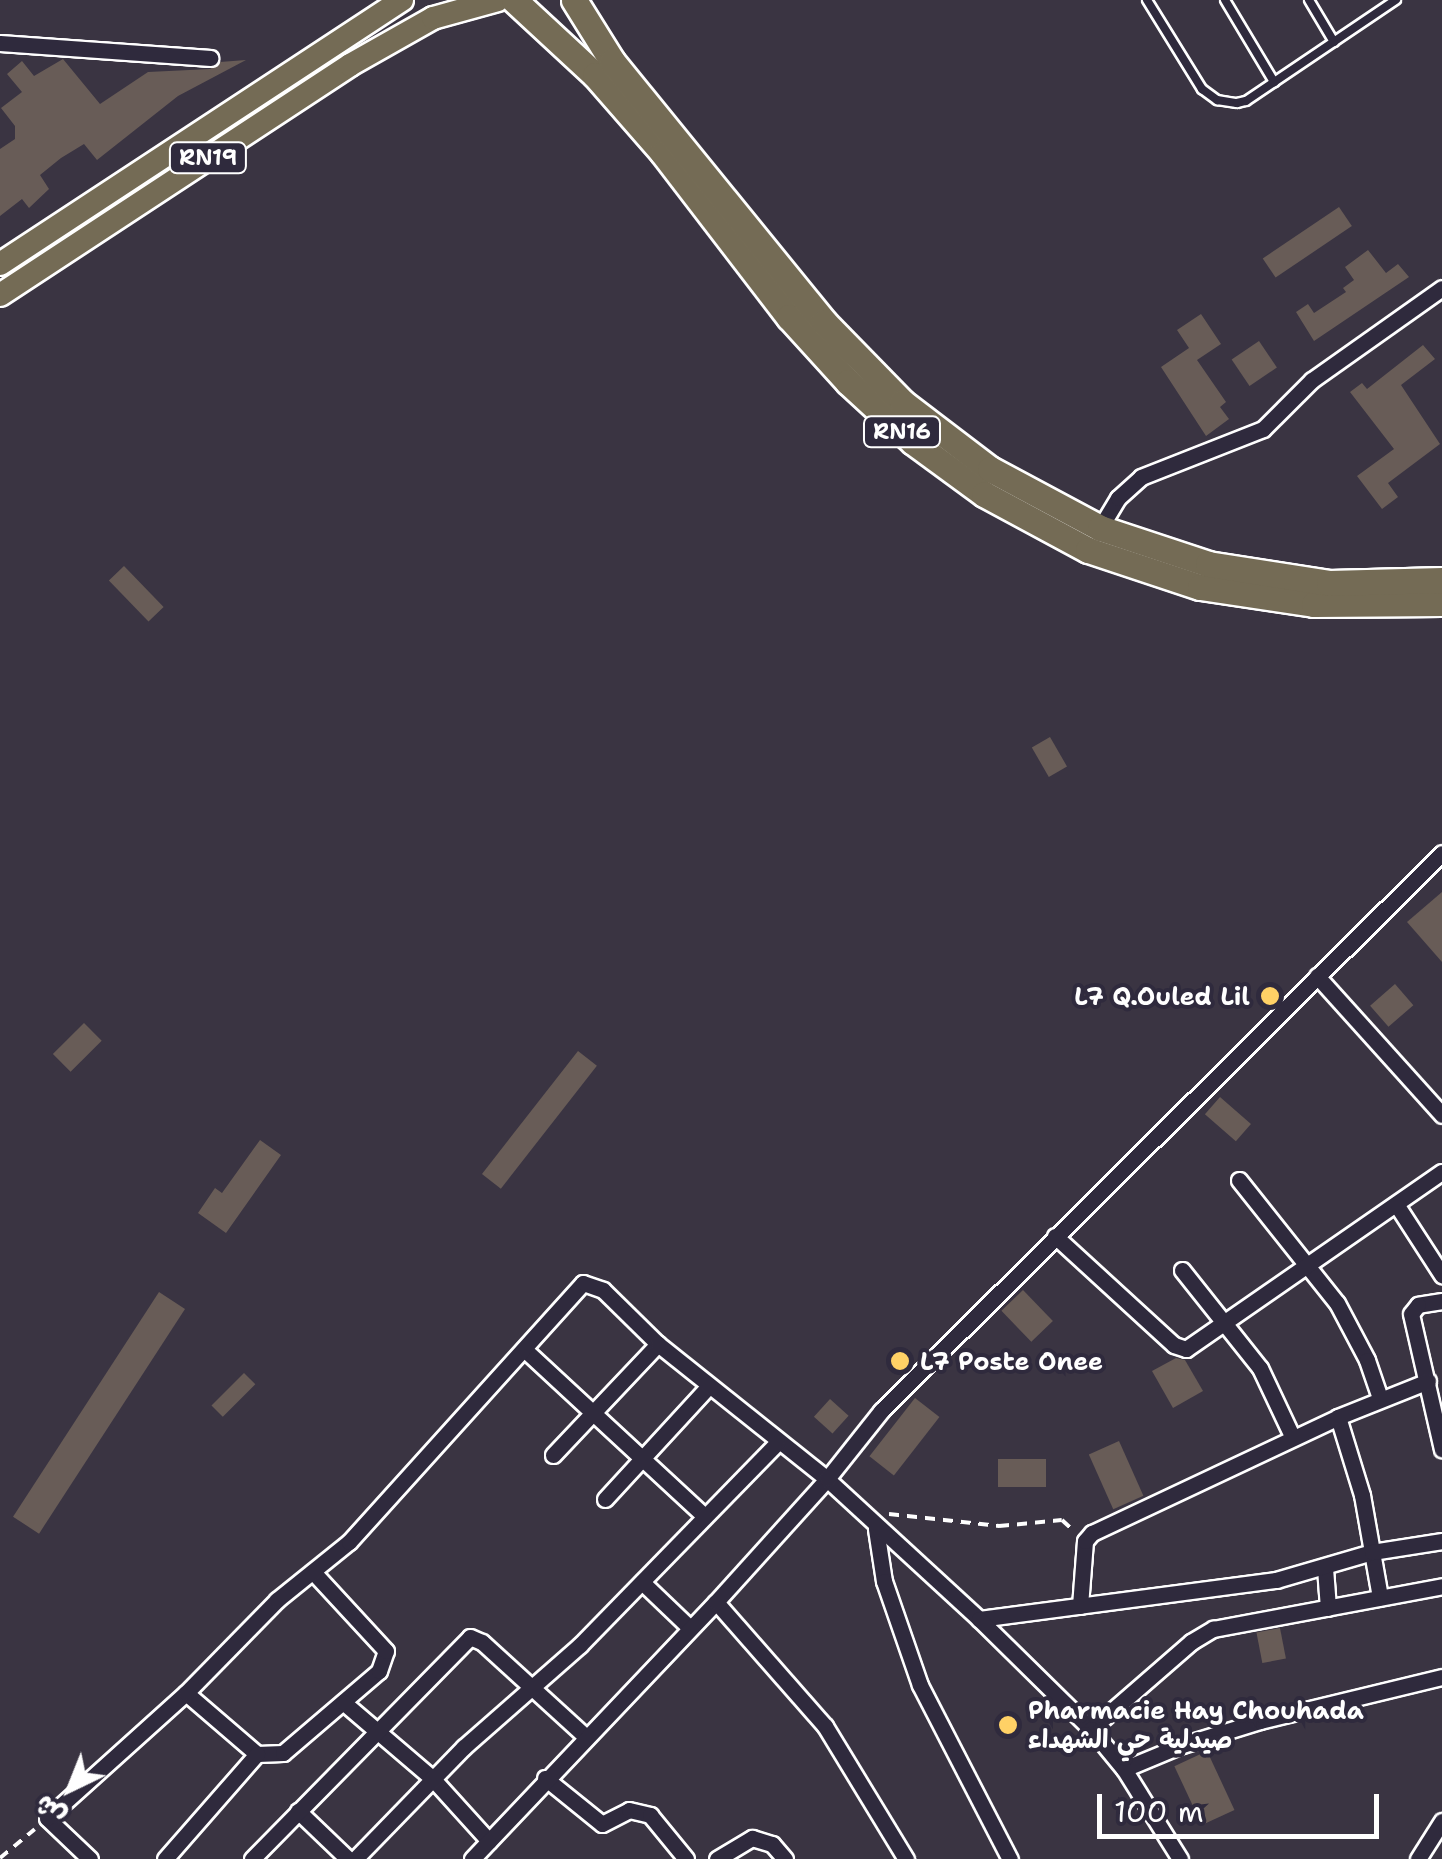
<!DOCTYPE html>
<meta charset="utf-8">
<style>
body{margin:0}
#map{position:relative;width:1442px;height:1859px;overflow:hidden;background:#3a3442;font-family:"Shantell Sans","Playpen Sans Arabic",sans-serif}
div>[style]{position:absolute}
.building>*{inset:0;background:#685c57;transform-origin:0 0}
.path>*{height:4px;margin-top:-2px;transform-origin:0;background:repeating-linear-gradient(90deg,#fff 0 10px,transparent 0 18px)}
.roads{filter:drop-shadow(2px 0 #fff) drop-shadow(-2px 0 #fff) drop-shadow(0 2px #fff) drop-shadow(0 -2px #fff)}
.service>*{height:8px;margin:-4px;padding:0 4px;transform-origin:4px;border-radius:4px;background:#2f2a3d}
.minor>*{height:15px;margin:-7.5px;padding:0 7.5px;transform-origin:7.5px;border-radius:7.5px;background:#2f2a3d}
.primary>*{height:22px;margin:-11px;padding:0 11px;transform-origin:11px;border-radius:11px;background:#746b55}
.trunk>*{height:25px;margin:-12.5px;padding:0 12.5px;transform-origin:12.5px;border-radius:12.5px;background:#746b55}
.dots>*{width:28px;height:28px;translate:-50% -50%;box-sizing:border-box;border:5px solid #2f2a3d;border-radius:50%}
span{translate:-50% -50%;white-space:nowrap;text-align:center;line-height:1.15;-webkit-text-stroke:8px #2f2a3d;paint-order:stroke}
.shield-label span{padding:2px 8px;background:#2f2a3d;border:2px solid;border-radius:8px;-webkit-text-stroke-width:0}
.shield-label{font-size:22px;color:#fff;font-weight:700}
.poi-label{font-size:25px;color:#fff;font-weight:700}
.right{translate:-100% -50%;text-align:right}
.left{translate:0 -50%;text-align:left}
.north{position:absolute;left:20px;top:1739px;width:100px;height:100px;-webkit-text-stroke:8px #2f2a3d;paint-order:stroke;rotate:223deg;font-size:28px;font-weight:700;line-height:40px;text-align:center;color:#fff}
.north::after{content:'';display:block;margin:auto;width:35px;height:45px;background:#fff;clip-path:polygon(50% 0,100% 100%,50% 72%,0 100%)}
.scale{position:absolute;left:1097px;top:1794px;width:282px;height:45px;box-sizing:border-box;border:5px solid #fff;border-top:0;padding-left:12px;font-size:30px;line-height:35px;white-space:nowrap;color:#fff;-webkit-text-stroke:8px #2f2a3d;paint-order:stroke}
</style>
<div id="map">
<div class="building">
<i style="clip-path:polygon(63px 59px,100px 104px,148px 72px,210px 69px,220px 62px,246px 60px,178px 96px,97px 160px,84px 144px,61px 158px,40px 175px,49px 189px,29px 208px,22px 199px,0 216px,0 149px,15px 139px,15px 126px,1px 108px,22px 92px,7px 74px,22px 61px,34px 76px)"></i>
<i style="left:1339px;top:207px;width:23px;height:92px;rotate:56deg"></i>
<i style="clip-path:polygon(1368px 250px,1386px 273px,1398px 264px,1409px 277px,1314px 341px,1296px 312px,1308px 304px,1314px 313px,1346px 292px,1343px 288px,1354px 280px,1345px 267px)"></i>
<i style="clip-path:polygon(1201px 314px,1221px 344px,1197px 360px,1226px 402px,1220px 407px,1229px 419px,1206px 436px,1161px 367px,1189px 348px,1177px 330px)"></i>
<i style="left:1259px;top:341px;width:32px;height:33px;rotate:56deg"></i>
<i style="clip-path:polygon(1423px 345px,1435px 359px,1401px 385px,1440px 444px,1388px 483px,1398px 497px,1382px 509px,1357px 476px,1394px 449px,1350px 392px,1362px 383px,1367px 389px)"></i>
<i style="left:124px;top:566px;width:57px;height:21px;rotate:46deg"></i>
<i style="left:1050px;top:737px;width:34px;height:21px;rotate:60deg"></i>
<i style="clip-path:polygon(1442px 892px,1442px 962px,1407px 922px)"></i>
<i style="left:1395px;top:984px;width:28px;height:33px;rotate:49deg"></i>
<i style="left:84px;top:1023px;width:25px;height:44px;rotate:45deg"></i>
<i style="left:578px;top:1051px;width:24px;height:156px;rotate:38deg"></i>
<i style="left:1220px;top:1097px;width:41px;height:23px;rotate:41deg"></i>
<i style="clip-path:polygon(260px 1140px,281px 1155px,226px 1233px,198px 1213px,215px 1188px,222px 1193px)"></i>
<i style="left:1023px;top:1290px;width:43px;height:30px;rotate:46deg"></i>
<i style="left:159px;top:1292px;width:31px;height:268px;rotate:33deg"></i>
<i style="clip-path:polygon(1176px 1358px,1185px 1360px,1203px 1391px,1173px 1408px,1152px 1371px)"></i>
<i style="left:244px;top:1373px;width:16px;height:46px;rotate:45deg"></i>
<i style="left:915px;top:1398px;width:31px;height:74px;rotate:38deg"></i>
<i style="left:830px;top:1399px;width:25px;height:24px;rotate:42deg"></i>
<i style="left:1119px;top:1441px;width:60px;height:33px;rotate:66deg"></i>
<i style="left:1046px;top:1459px;width:28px;height:48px;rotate:90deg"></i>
<i style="left:1280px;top:1628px;width:31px;height:24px;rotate:79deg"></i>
<i style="left:1207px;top:1751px;width:65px;height:36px;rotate:65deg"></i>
</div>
<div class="path">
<i style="left:889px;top:1514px;width:111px;rotate:6.2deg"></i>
<i style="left:999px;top:1526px;width:63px;rotate:-5.4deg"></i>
<i style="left:1062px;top:1520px;width:16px;rotate:43deg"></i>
<i style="left:0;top:1858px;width:45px;rotate:-39.6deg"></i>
</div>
<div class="roads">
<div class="service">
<i style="left:1147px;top:0;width:105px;rotate:58.3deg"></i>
<i style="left:1202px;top:89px;width:19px;rotate:36deg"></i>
<i style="left:1217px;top:100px;width:20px;rotate:9deg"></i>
<i style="left:1237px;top:103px;width:9px;rotate:-13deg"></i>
<i style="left:1246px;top:101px;width:181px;rotate:-34deg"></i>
<i style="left:1225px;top:0;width:96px;rotate:59.1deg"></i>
<i style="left:1309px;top:0;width:49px;rotate:59.2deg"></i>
</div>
<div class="minor">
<i style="left:0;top:43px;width:211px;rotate:4.1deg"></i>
<i style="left:1100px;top:528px;width:35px;rotate:-59deg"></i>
<i style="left:1118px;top:498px;width:31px;rotate:-42deg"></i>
<i style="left:1141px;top:477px;width:131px;rotate:-21.5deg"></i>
<i style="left:1263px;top:429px;width:69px;rotate:-45deg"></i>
<i style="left:1312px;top:380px;width:159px;rotate:-35.3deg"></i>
<i style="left:1317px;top:976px;width:187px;rotate:48deg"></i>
<i style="left:1239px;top:1180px;width:157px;rotate:51.5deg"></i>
<i style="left:1337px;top:1303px;width:64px;rotate:62.2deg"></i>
<i style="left:1367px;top:1360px;width:40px;rotate:71.1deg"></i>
<i style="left:1396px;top:1204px;width:85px;rotate:57.1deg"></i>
<i style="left:1055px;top:1236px;width:161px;rotate:42.5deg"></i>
<i style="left:1174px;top:1345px;width:13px;rotate:18deg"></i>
<i style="left:1186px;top:1349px;width:311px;rotate:-34.7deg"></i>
<i style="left:1182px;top:1270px;width:125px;rotate:51.5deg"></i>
<i style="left:1260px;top:1368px;width:77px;rotate:64.8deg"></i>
<i style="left:1442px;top:1301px;width:24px;rotate:171deg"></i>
<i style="left:1418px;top:1305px;width:11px;rotate:128deg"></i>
<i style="left:1411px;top:1314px;width:139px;rotate:77.1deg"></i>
<i style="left:524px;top:1349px;width:244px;rotate:42.8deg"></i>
<i style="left:1338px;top:1417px;width:82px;rotate:72.9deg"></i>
<i style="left:1362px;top:1495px;width:104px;rotate:80deg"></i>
<i style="left:553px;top:1455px;width:153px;rotate:-46.6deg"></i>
<i style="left:605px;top:1499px;width:154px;rotate:-47.4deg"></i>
<i style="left:876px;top:1529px;width:53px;rotate:81.3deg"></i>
<i style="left:884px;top:1581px;width:110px;rotate:70.9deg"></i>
<i style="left:920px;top:1685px;width:196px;rotate:62.7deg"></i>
<i style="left:1325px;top:1568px;width:40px;rotate:85.7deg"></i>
<i style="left:642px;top:1582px;width:65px;rotate:43.8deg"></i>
<i style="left:716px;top:1602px;width:165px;rotate:48.7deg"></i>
<i style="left:825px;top:1726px;width:156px;rotate:58.7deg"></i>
<i style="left:1080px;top:1606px;width:65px;rotate:-85.6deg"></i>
<i style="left:1085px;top:1541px;width:11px;rotate:-49deg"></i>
<i style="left:1092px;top:1533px;width:272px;rotate:-25.2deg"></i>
<i style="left:1338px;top:1417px;width:97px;rotate:-21.8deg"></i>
<i style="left:979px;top:1619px;width:300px;rotate:-7.5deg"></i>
<i style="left:1276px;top:1580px;width:100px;rotate:-16.3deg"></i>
<i style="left:1372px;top:1552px;width:71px;rotate:-8.9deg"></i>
<i style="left:186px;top:1693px;width:94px;rotate:40.7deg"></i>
<i style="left:257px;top:1754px;width:26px;rotate:-2deg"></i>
<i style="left:283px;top:1753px;width:126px;rotate:-40.5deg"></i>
<i style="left:379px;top:1671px;width:21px;rotate:-71deg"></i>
<i style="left:386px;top:1651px;width:108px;rotate:-132.7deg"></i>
<i style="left:343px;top:1702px;width:117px;rotate:40.5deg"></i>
<i style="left:432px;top:1778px;width:85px;rotate:47.9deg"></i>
<i style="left:1091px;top:1729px;width:133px;rotate:-41deg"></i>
<i style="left:1191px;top:1642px;width:26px;rotate:-31deg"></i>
<i style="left:1213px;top:1629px;width:233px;rotate:-10.6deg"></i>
<i style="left:1124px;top:1769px;width:63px;rotate:-22.5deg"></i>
<i style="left:1182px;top:1745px;width:82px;rotate:-17.1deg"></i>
<i style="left:1260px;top:1721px;width:187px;rotate:-13.6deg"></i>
<i style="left:545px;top:1778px;width:73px;rotate:38.9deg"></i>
<i style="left:602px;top:1824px;width:30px;rotate:-27deg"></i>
<i style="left:629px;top:1810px;width:22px;rotate:13deg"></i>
<i style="left:650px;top:1815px;width:57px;rotate:50.7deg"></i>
<i style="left:298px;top:1811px;width:69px;rotate:43.8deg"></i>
<i style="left:90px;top:1859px;width:59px;rotate:-136.4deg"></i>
<i style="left:47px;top:1818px;width:187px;rotate:-42deg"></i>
<i style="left:186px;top:1693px;width:130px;rotate:-45.6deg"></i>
<i style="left:277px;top:1600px;width:92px;rotate:-38.9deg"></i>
<i style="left:349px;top:1542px;width:349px;rotate:-47.9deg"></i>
<i style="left:583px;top:1283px;width:21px;rotate:19deg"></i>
<i style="left:603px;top:1290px;width:77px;rotate:44.5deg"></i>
<i style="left:658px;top:1344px;width:216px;rotate:38.6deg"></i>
<i style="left:827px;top:1479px;width:207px;rotate:42.6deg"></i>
<i style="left:979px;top:1619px;width:157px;rotate:44.5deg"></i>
<i style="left:1091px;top:1729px;width:52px;rotate:50.5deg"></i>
<i style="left:1124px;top:1769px;width:106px;rotate:58.1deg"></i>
<i style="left:165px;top:1859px;width:140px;rotate:-48.8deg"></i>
<i style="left:252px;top:1859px;width:311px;rotate:-45.5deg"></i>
<i style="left:470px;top:1637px;width:13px;rotate:23deg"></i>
<i style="left:482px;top:1642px;width:139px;rotate:42.4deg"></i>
<i style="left:355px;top:1859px;width:156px;rotate:-45.8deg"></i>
<i style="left:464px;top:1747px;width:154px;rotate:-41.3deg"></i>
<i style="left:580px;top:1645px;width:282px;rotate:-45.7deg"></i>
<i style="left:472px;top:1859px;width:354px;rotate:-46.5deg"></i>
<i style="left:716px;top:1602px;width:166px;rotate:-47.9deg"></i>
<i style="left:827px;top:1479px;width:87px;rotate:-51.5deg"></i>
<i style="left:881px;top:1411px;width:791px;rotate:-44.85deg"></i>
<i style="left:717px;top:1859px;width:41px;rotate:-31deg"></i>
<i style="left:752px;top:1838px;width:21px;rotate:17deg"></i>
<i style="left:772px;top:1844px;width:20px;rotate:49deg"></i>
<i style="left:1418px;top:1859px;width:45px;rotate:-57.7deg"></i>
</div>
<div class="primary">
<i style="left:0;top:264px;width:481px;rotate:-33.3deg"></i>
<i style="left:0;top:295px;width:419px;rotate:-33.3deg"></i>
<i style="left:350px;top:65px;width:95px;rotate:-29.5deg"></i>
<i style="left:433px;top:18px;width:67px;rotate:-15.5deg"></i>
</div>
<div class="trunk">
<i style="left:514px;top:0;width:110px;rotate:42.8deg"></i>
<i style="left:595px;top:75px;width:103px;rotate:48.9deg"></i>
<i style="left:663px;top:153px;width:207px;rotate:52.5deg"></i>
<i style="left:789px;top:317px;width:88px;rotate:47.8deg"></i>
<i style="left:848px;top:382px;width:88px;rotate:42.7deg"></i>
<i style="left:913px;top:442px;width:88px;rotate:36.2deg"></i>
<i style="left:984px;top:494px;width:118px;rotate:28.3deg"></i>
<i style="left:1088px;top:550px;width:118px;rotate:18.3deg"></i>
<i style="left:1200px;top:587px;width:115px;rotate:8.5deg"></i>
<i style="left:1314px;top:604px;width:128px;rotate:-0.4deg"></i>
<i style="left:574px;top:0;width:72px;rotate:58.1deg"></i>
<i style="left:612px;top:61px;width:336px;rotate:50.9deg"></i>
<i style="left:824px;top:322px;width:112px;rotate:45.7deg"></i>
<i style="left:902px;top:402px;width:111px;rotate:37.3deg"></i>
<i style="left:990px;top:469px;width:125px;rotate:28.2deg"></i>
<i style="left:1100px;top:528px;width:114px;rotate:18.4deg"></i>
<i style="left:1208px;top:564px;width:122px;rotate:8.9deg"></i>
<i style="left:1329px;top:583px;width:113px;rotate:-1.5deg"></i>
</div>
</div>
<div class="dots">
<i style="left:1270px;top:996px;background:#ffd166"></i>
<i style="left:900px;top:1361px;background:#ffd166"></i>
<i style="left:1008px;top:1725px;background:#ffd166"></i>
</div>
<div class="shield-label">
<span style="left:208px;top:158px">RN19</span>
<span style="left:902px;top:432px">RN16</span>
</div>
<div class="poi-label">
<span class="right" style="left:1250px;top:996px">L7 Q.Ouled Lil</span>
<span class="left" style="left:920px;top:1361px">L7 Poste Onee</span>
<span class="left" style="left:1028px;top:1725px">Pharmacie Hay Chouhada<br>صيدلية حي الشهداء</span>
</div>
<div class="north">ش</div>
<div class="scale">100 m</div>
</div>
